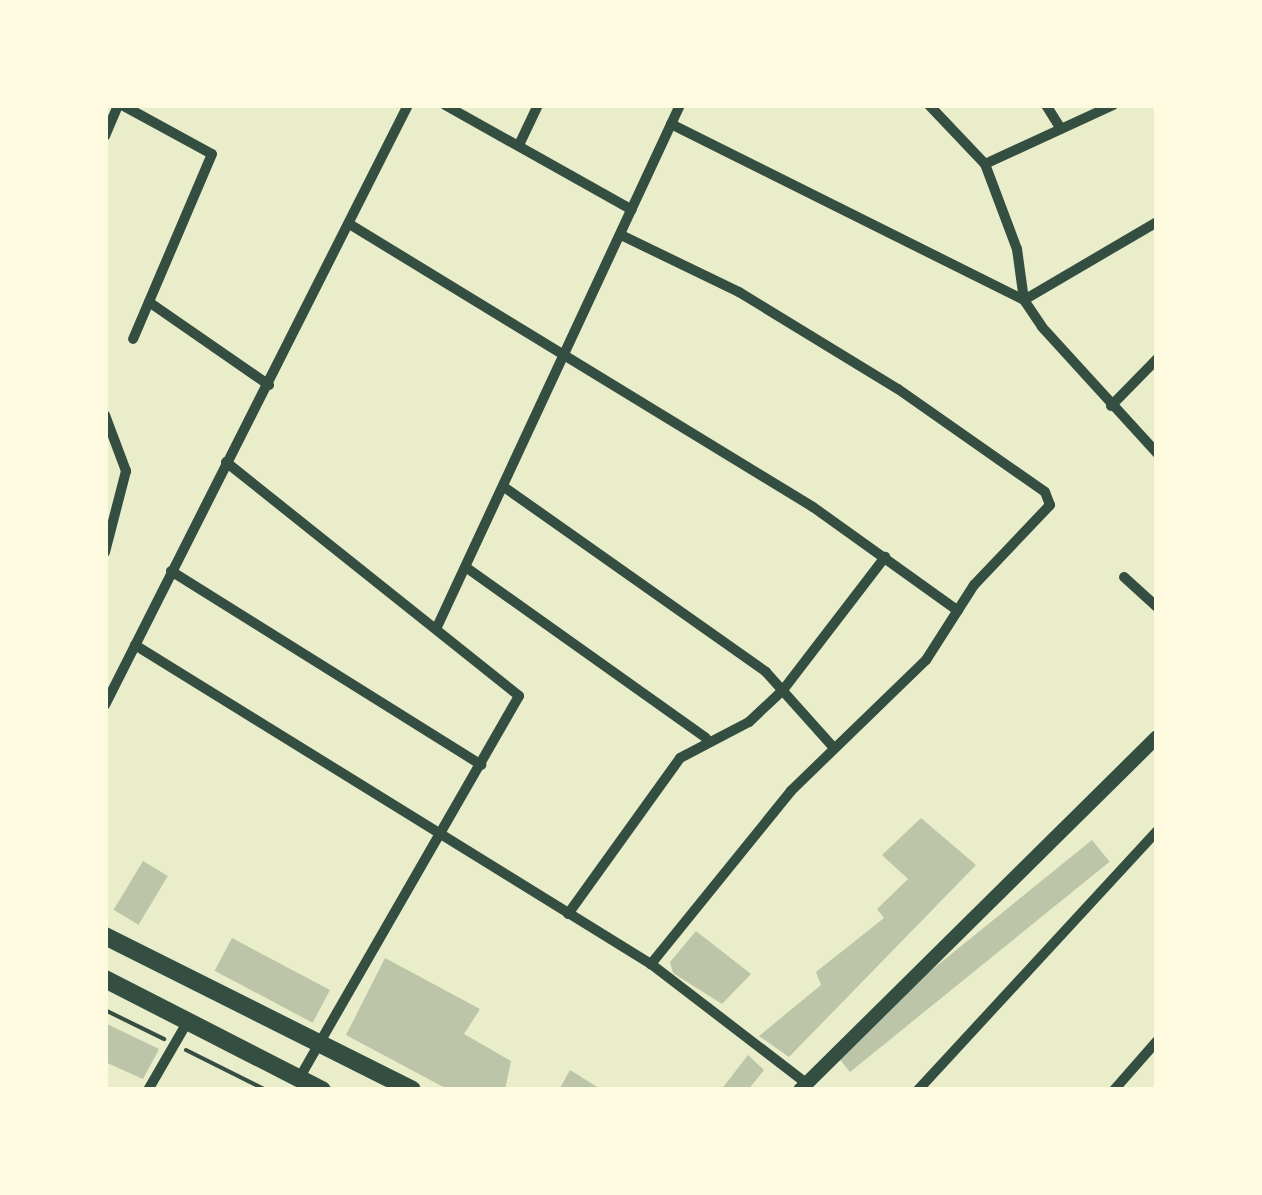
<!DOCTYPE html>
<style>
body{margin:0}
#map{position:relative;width:1262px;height:1195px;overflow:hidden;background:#e9edc9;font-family:"Nunito Sans",sans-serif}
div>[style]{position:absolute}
.building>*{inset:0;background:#bcc5a7;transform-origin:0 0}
.path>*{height:4px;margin:-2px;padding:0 2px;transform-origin:2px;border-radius:2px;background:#344e41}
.minor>*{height:10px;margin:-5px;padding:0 5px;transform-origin:5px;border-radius:5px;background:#344e41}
.tertiary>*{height:14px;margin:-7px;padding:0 7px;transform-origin:7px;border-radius:7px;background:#344e41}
.trunk>*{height:18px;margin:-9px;padding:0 9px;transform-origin:9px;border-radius:9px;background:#344e41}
span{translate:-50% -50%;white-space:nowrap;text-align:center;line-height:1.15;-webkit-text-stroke:10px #fefae0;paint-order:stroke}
.frame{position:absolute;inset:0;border:108px solid #fefae0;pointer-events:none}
</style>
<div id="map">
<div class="building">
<i style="clip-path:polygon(921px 818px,976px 865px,789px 1057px,759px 1036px,821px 985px,816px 972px,884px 918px,877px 909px,908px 879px,882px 855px)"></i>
<i style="left:1092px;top:840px;width:28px;height:334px;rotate:51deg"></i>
<i style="left:143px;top:861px;width:29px;height:57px;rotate:31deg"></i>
<i style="clip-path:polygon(696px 931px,751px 974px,722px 1004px,673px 973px,670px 962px)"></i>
<i style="left:232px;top:938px;width:111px;height:37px;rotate:28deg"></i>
<i style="clip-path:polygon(385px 958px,480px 1009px,464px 1034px,511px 1061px,505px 1090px,449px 1090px,346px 1035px)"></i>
<i style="clip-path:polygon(105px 1023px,159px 1049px,143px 1079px,105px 1062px)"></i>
<i style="clip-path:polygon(748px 1055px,764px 1070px,748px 1090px,721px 1090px)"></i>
<i style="clip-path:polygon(570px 1070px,602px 1090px,559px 1090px)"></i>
</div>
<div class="path">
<i style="left:105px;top:1010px;width:66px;rotate:26.2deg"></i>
<i style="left:186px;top:1050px;width:89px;rotate:26.6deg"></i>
</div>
<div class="minor">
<i style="left:122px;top:105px;width:102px;rotate:28.6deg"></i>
<i style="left:212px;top:154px;width:201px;rotate:113.1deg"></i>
<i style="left:445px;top:105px;width:214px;rotate:29.3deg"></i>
<i style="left:929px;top:105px;width:81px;rotate:46.5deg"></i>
<i style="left:985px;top:164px;width:91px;rotate:69.4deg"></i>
<i style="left:1017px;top:249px;width:51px;rotate:82.2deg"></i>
<i style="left:1024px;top:300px;width:32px;rotate:56deg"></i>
<i style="left:1042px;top:327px;width:171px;rotate:47.6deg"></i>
<i style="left:1046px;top:105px;width:28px;rotate:58deg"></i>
<i style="left:671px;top:124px;width:394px;rotate:26.5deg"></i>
<i style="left:1024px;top:300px;width:154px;rotate:-30.4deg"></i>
<i style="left:105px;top:136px;width:34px;rotate:-67deg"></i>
<i style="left:519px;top:145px;width:44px;rotate:-64.6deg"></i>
<i style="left:985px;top:164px;width:141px;rotate:-24.7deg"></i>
<i style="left:351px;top:225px;width:541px;rotate:31.4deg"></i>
<i style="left:813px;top:507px;width:178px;rotate:35.6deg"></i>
<i style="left:621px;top:235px;width:131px;rotate:25.8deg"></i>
<i style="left:739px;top:292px;width:186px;rotate:31.4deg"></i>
<i style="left:898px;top:389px;width:179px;rotate:35deg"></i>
<i style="left:1045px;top:492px;width:14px;rotate:69deg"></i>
<i style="left:1050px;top:505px;width:110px;rotate:133.5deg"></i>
<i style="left:974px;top:585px;width:89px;rotate:122.6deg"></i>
<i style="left:926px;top:660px;width:188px;rotate:135.9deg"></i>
<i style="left:791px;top:791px;width:223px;rotate:129deg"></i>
<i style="left:149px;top:302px;width:146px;rotate:34.7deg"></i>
<i style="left:1111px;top:406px;width:66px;rotate:-45.6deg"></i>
<i style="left:105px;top:415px;width:60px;rotate:69.4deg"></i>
<i style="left:126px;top:471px;width:84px;rotate:104.5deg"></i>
<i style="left:226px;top:462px;width:375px;rotate:38.6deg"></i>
<i style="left:519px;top:696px;width:442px;rotate:119.9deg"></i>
<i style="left:504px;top:487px;width:321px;rotate:35.2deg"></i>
<i style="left:766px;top:672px;width:102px;rotate:48.2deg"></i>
<i style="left:467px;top:568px;width:293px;rotate:35.4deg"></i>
<i style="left:171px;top:571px;width:366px;rotate:32deg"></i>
<i style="left:1124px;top:577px;width:45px;rotate:42.3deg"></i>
<i style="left:437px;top:627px;width:576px;rotate:-65.04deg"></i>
<i style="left:135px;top:645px;width:607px;rotate:31.73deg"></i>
<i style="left:651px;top:964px;width:195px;rotate:37.5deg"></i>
<i style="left:105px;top:705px;width:672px;rotate:-63.21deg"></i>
<i style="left:568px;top:914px;width:192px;rotate:-54.3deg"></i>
<i style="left:680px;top:758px;width:78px;rotate:-27.6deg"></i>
<i style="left:749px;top:722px;width:47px;rotate:-43.3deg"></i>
<i style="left:783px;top:690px;width:168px;rotate:-52.5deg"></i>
<i style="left:148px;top:1090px;width:80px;rotate:-59.9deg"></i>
<i style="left:918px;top:1090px;width:352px;rotate:-47.3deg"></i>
<i style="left:1114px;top:1090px;width:65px;rotate:-48.7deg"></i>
</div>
<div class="tertiary">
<i style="left:800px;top:1090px;width:502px;rotate:-44.68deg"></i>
</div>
<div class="trunk">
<i style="left:105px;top:936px;width:343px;rotate:26.6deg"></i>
<i style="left:105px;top:979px;width:244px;rotate:27.1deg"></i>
</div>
<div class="frame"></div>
</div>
